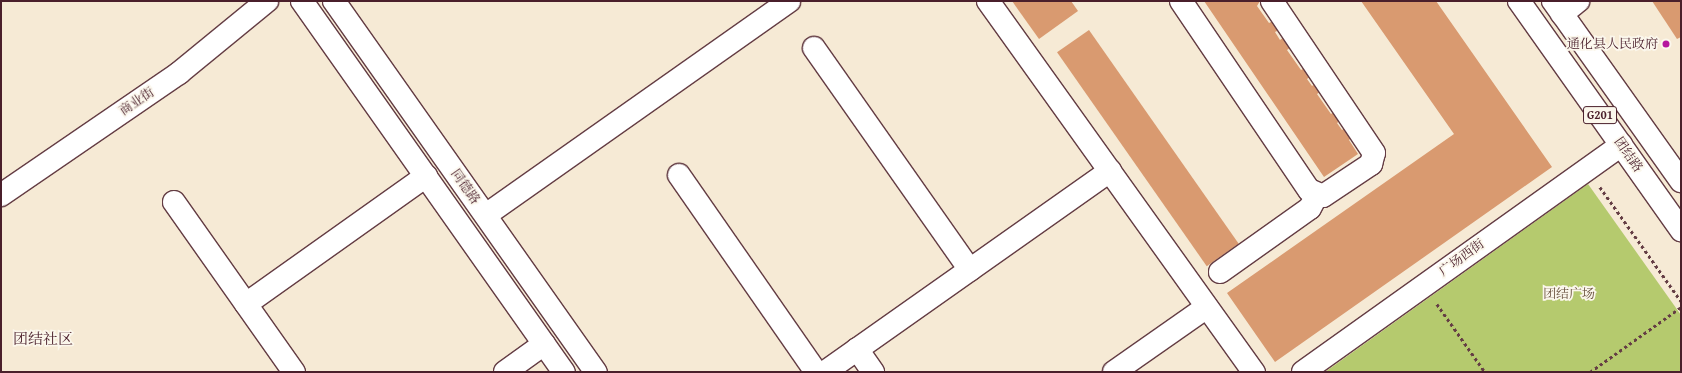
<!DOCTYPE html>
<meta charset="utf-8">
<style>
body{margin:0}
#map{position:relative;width:1682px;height:373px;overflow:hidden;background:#f6ead5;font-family:"Gentium Book Plus","Noto Serif SC",serif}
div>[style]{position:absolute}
.green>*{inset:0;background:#b5ca6e}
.building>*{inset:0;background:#d99a70;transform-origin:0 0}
.path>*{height:2.5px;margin-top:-1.25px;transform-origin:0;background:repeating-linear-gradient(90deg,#643d44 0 3px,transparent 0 6px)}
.roads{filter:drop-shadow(1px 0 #643d44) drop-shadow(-1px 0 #643d44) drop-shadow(0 1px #643d44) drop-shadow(0 -1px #643d44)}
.minor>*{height:22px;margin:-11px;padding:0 11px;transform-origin:11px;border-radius:11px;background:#fff}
.major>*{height:22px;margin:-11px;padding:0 11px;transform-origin:11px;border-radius:11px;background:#fff}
.highway>*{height:22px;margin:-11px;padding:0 11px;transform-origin:11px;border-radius:11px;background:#fff}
.dots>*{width:11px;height:11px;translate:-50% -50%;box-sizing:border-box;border:2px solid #fbf7ec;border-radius:50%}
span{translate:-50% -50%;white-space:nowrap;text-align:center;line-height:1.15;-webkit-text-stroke:3.5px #fbf7ec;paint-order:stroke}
.shield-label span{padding:1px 3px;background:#fbf7ec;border:1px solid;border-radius:3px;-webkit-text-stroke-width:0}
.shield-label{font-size:12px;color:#4a1f2b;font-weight:700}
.poi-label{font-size:13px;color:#4a1f2b}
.right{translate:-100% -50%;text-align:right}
.street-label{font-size:13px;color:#4a1f2b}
.park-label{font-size:13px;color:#6a523f}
.quarter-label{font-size:15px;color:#4a1f2b}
.frame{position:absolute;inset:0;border:2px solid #4a1f2b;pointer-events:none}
</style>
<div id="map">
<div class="green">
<i style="clip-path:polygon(1588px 184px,1681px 315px,1681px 372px,1325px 372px)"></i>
</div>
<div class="building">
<i style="clip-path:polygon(1012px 1px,1071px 1px,1078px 11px,1039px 39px)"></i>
<i style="clip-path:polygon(1204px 1px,1260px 1px,1257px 6px,1269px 23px,1273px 21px,1279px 30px,1275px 32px,1280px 40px,1284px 37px,1291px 47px,1287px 50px,1301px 70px,1305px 68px,1311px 76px,1307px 79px,1312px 86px,1316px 83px,1321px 91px,1317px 94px,1331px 114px,1335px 111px,1341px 120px,1337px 123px,1342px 130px,1346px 127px,1352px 137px,1349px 140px,1358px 154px,1324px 177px)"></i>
<i style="clip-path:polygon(1361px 1px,1436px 1px,1552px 167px,1275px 362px,1227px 293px,1454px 134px)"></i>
<i style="clip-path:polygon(1652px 1px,1681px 1px,1681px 37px,1677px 39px)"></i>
<i style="left:1089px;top:30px;width:261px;height:39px;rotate:55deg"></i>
</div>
<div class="path">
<i style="left:1600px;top:187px;width:140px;rotate:54.6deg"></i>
<i style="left:1437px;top:304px;width:83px;rotate:54.8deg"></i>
<i style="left:1590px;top:372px;width:112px;rotate:-35.5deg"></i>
</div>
<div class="roads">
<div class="minor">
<i style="left:988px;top:1px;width:457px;rotate:54.4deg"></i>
<i style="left:1181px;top:1px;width:228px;rotate:55.9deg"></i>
<i style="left:1309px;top:190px;width:15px;rotate:23deg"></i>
<i style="left:1323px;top:196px;width:58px;rotate:-33.7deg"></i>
<i style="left:1371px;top:164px;width:11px;rotate:-75deg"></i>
<i style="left:1374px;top:153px;width:183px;rotate:-123.9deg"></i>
<i style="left:1562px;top:14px;width:21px;rotate:-39deg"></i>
<i style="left:814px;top:48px;width:271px;rotate:54.9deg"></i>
<i style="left:679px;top:175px;width:240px;rotate:55.2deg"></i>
<i style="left:1px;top:195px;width:216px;rotate:-34.4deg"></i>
<i style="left:179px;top:73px;width:114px;rotate:-39.3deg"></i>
<i style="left:174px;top:202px;width:208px;rotate:54.8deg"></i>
<i style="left:486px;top:215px;width:371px;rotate:-35.2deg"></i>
<i style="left:1220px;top:272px;width:110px;rotate:-35.4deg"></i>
<i style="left:1310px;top:208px;width:15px;rotate:-62deg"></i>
<i style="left:246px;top:304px;width:221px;rotate:-35.4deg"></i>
<i style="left:857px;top:349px;width:28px;rotate:55deg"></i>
<i style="left:505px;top:372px;width:48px;rotate:-35.7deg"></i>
<i style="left:825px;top:372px;width:349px;rotate:-35.2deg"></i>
<i style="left:1114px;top:372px;width:113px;rotate:-35deg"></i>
<i style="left:1303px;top:372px;width:391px;rotate:-35.5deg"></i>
</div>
<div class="major">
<i style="left:302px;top:1px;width:454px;rotate:54.8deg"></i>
<i style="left:334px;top:1px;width:454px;rotate:54.8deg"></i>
</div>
<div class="highway">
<i style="left:1519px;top:1px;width:281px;rotate:54.7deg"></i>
<i style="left:1553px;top:1px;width:221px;rotate:54.6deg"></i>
</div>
</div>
<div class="dots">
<i style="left:1666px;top:44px;background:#b5179e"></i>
</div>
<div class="shield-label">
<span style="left:1600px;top:115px">G201</span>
</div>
<div class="poi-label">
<span class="right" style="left:1658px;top:44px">通化县人民政府</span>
</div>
<div class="street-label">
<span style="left:137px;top:102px;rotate:-34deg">商业街</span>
<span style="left:1628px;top:155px;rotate:55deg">团结路</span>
<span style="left:465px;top:187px;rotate:55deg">同德路</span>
<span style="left:1462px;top:258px;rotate:-36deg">广场西街</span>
</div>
<div class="park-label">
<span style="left:1569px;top:294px">团结广场</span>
</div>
<div class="quarter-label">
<span style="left:43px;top:339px">团结社区</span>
</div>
<div class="frame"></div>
</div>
